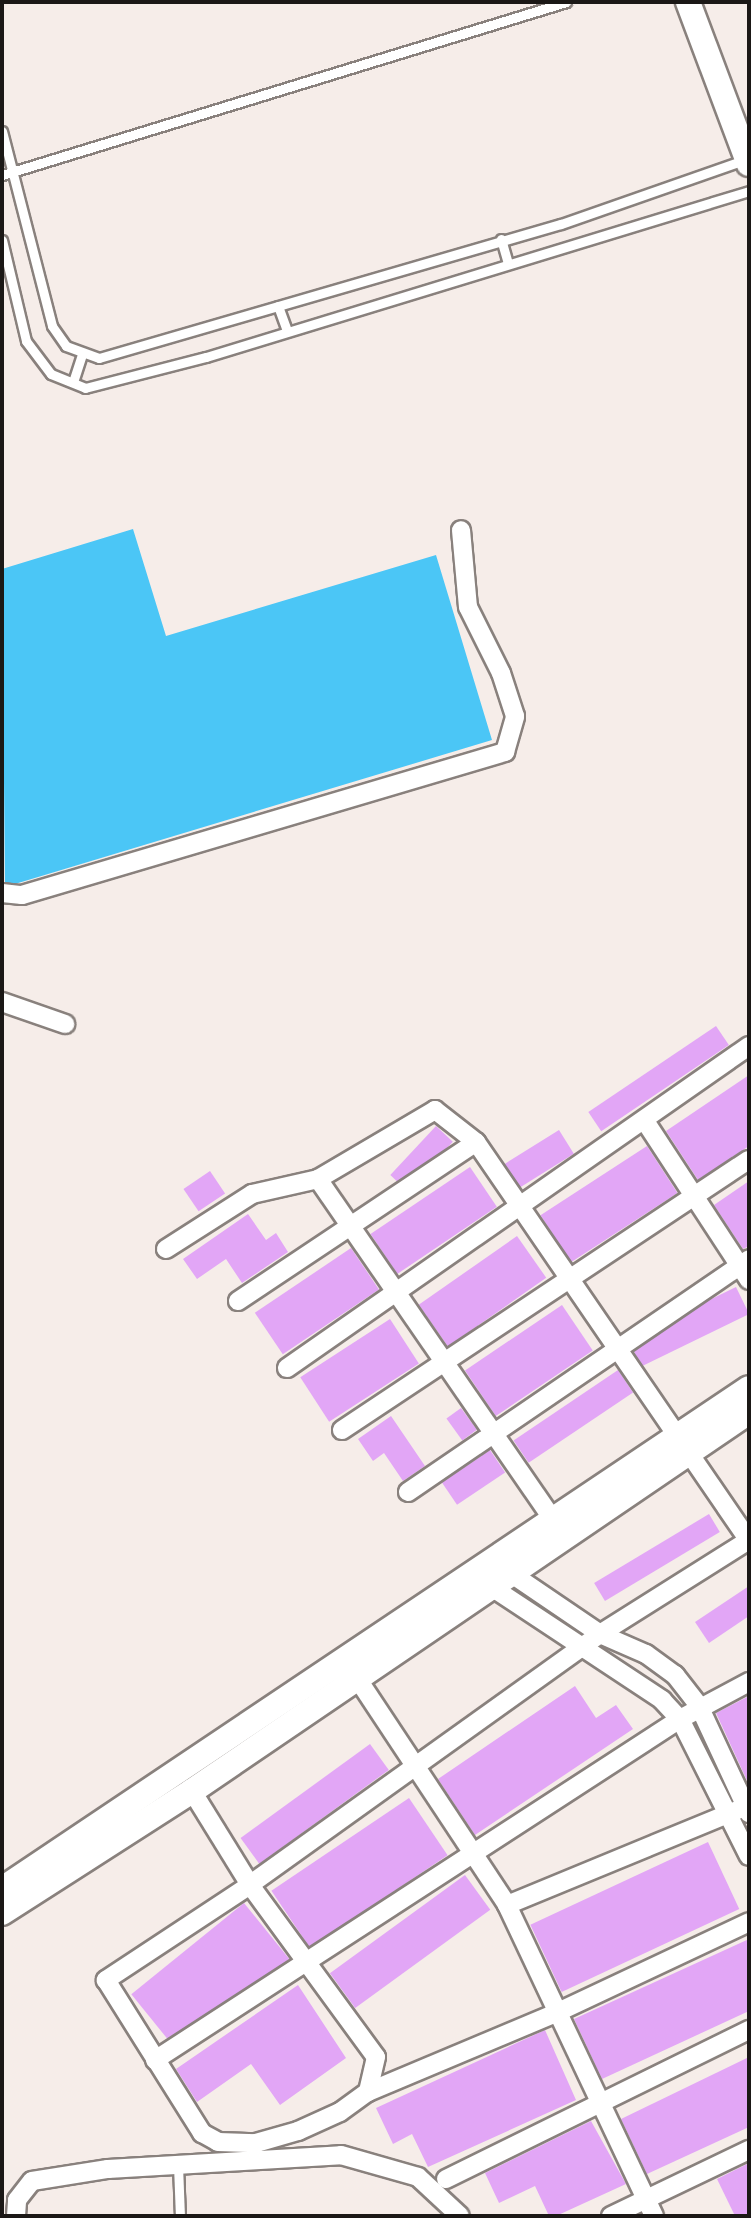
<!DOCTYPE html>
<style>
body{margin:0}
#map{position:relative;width:751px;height:2218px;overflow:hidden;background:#f6ede9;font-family:Raleway,sans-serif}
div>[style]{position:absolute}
.water>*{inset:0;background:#4bc6f6}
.building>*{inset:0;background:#e2a6f6;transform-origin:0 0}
.roads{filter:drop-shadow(2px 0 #89817d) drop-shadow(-2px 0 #89817d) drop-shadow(0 2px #89817d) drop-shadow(0 -2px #89817d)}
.service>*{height:9px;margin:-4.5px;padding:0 4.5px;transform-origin:4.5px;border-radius:4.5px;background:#fff}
.minor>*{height:18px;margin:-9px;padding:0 9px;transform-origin:9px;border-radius:9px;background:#fff}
.tertiary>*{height:24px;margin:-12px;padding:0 12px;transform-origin:12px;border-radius:12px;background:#fff}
span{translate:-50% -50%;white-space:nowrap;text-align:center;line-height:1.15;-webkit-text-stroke:7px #f6ede9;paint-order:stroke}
.frame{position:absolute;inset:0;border:4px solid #1b1816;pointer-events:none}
</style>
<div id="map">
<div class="water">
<i style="clip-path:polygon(133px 529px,166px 636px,436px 555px,492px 740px,5px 887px,2px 569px)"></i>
</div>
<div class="building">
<i style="left:716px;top:1026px;width:23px;height:154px;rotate:56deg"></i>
<i style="clip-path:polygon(749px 1075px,749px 1146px,698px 1180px,666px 1131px)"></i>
<i style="left:436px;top:1126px;width:23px;height:67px;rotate:43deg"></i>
<i style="left:559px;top:1130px;width:28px;height:64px;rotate:58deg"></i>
<i style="left:647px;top:1146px;width:56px;height:127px;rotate:57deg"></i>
<i style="left:470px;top:1167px;width:48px;height:120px;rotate:56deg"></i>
<i style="left:210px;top:1171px;width:27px;height:32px;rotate:56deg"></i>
<i style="clip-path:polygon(749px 1181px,749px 1246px,743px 1249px,714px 1205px)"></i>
<i style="clip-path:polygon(248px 1214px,266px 1240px,276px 1233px,288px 1252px,242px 1283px,226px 1259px,197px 1279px,183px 1259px)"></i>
<i style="left:517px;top:1236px;width:51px;height:120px;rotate:55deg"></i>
<i style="left:351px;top:1248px;width:50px;height:116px;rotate:56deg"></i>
<i style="left:736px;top:1287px;width:30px;height:120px;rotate:64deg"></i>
<i style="left:562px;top:1305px;width:55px;height:117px;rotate:56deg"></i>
<i style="left:390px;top:1319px;width:53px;height:107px;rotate:57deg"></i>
<i style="left:618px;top:1370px;width:27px;height:126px;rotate:56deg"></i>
<i style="left:461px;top:1408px;width:27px;height:18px;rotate:54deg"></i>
<i style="clip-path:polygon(391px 1416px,425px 1466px,403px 1481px,384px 1453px,373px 1461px,358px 1439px)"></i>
<i style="left:490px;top:1450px;width:27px;height:58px;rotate:56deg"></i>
<i style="left:709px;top:1514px;width:21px;height:134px;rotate:59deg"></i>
<i style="clip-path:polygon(749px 1586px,749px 1616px,709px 1643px,695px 1622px)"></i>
<i style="clip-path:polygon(575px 1686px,596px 1718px,616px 1705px,633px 1729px,475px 1835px,438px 1779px)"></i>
<i style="clip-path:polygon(749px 1696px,749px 1785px,716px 1713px)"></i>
<i style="left:370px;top:1744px;width:32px;height:160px;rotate:54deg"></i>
<i style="left:409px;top:1798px;width:69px;height:166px;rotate:56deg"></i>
<i style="left:708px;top:1842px;width:74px;height:196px;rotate:65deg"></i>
<i style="left:465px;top:1875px;width:43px;height:167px;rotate:54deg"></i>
<i style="left:244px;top:1903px;width:72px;height:145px;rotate:51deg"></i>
<i style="clip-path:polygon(749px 1939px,749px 2011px,602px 2079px,574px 2019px)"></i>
<i style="clip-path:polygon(298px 1985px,346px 2058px,280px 2105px,251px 2064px,197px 2102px,176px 2069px)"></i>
<i style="clip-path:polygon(545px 2030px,576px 2100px,428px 2167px,412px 2134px,393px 2144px,376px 2108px)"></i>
<i style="clip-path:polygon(749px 2057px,749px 2127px,647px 2174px,621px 2119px)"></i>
<i style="clip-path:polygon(591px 2121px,626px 2184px,556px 2216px,549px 2216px,535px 2186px,499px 2203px,485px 2173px)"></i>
<i style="clip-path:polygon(749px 2163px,749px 2216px,735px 2216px,717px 2179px)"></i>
</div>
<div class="roads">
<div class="service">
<i style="left:2px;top:131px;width:201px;rotate:75.6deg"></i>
<i style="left:52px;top:326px;width:24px;rotate:55deg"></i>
<i style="left:66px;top:346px;width:35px;rotate:20deg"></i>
<i style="left:99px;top:358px;width:481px;rotate:-16.2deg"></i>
<i style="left:561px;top:224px;width:197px;rotate:-19.3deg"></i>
<i style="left:2px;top:175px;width:590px;rotate:-17.05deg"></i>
<i style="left:501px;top:239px;width:26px;rotate:74deg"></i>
<i style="left:2px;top:240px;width:104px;rotate:76.6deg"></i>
<i style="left:26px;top:341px;width:41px;rotate:52.9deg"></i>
<i style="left:51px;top:374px;width:37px;rotate:22deg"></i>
<i style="left:85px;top:388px;width:125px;rotate:-14.4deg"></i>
<i style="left:206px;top:357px;width:568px;rotate:-17deg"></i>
<i style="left:278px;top:306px;width:27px;rotate:70deg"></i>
<i style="left:73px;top:382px;width:28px;rotate:-72deg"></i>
<i style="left:178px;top:2165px;width:51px;rotate:87.8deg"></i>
</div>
<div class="minor">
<i style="left:2px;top:893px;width:20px;rotate:6deg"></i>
<i style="left:22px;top:895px;width:504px;rotate:-16.49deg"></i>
<i style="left:505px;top:752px;width:37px;rotate:-74deg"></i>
<i style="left:515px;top:716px;width:45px;rotate:-108deg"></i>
<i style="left:501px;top:673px;width:74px;rotate:-116.6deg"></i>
<i style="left:468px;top:607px;width:77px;rotate:-95.2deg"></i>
<i style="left:2px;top:1002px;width:67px;rotate:19.2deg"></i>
<i style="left:645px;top:1121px;width:190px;rotate:56.8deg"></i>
<i style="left:318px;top:1179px;width:411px;rotate:55.4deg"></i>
<i style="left:166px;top:1249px;width:102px;rotate:-32.6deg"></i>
<i style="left:252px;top:1194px;width:68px;rotate:-12.8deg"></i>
<i style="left:318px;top:1179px;width:136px;rotate:-30.5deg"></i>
<i style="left:435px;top:1110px;width:52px;rotate:38deg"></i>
<i style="left:476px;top:1142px;width:483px;rotate:55.6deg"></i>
<i style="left:749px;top:1540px;width:176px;rotate:147.8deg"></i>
<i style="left:600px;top:1634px;width:431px;rotate:144.4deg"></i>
<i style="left:250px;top:1885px;width:173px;rotate:146.6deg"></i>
<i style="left:106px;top:1980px;width:181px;rotate:57.9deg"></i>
<i style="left:202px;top:2133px;width:18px;rotate:29deg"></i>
<i style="left:218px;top:2142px;width:38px;rotate:2deg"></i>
<i style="left:256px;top:2143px;width:44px;rotate:-15.9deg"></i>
<i style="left:298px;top:2131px;width:46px;rotate:-24.3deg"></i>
<i style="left:340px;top:2112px;width:34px;rotate:-36deg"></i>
<i style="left:368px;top:2092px;width:206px;rotate:-22.8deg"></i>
<i style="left:558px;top:2012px;width:211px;rotate:-25.2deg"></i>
<i style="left:238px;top:1301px;width:286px;rotate:-33.7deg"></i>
<i style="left:287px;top:1368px;width:563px;rotate:-34.88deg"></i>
<i style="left:342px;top:1430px;width:488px;rotate:-33.6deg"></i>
<i style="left:408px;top:1492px;width:413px;rotate:-34.3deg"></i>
<i style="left:503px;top:1568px;width:117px;rotate:34.2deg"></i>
<i style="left:600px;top:1634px;width:50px;rotate:23.5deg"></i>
<i style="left:646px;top:1654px;width:36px;rotate:36deg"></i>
<i style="left:675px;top:1675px;width:39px;rotate:52deg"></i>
<i style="left:699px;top:1706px;width:118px;rotate:65deg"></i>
<i style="left:484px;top:1582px;width:214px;rotate:33.5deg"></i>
<i style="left:662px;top:1700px;width:26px;rotate:47deg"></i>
<i style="left:680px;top:1719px;width:153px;rotate:63.3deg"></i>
<i style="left:357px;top:1678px;width:272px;rotate:56.5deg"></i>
<i style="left:507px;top:1905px;width:344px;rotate:64.7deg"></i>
<i style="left:192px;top:1791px;width:110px;rotate:58.3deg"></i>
<i style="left:250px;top:1885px;width:213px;rotate:53.8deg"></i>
<i style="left:376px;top:2057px;width:36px;rotate:103deg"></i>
<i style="left:507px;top:1905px;width:250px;rotate:-22.4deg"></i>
<i style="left:155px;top:2060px;width:626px;rotate:-33deg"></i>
<i style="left:680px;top:1719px;width:78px;rotate:-28.2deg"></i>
<i style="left:446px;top:2179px;width:338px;rotate:-26.2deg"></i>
<i style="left:16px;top:2216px;width:16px;rotate:-86deg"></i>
<i style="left:17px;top:2200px;width:24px;rotate:-52deg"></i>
<i style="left:32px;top:2181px;width:77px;rotate:-9deg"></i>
<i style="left:108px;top:2169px;width:233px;rotate:-3.4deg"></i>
<i style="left:341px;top:2155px;width:80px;rotate:15.9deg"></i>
<i style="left:418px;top:2177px;width:57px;rotate:42.9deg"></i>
<i style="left:611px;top:2216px;width:153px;rotate:-25.6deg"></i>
</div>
<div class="tertiary">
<i style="left:688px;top:2px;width:173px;rotate:69.4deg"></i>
<i style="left:2px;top:1889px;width:899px;rotate:-33.85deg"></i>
<i style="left:2px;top:1913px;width:226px;rotate:-32.7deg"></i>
<i style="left:192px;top:1791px;width:674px;rotate:-34.23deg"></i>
</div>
</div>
<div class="frame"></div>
</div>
